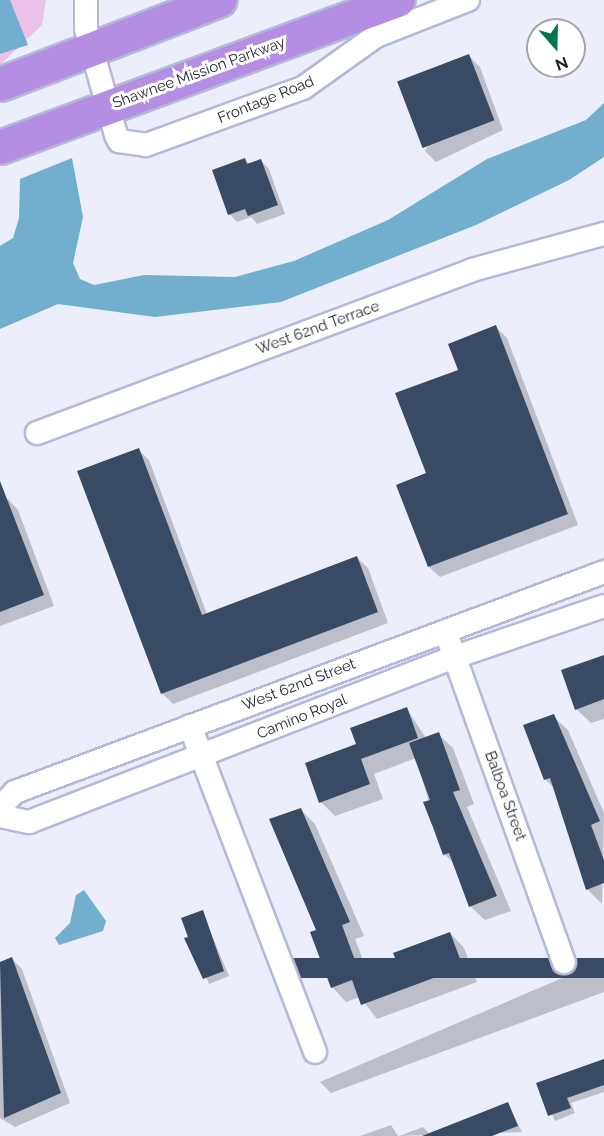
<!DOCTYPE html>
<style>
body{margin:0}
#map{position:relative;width:604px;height:1136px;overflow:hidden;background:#eceefc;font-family:Raleway,sans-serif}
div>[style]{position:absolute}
.green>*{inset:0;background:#ebc1e9}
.water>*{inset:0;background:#72aece}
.shadow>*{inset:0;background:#0003}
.building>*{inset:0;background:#394b64;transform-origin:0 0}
.roads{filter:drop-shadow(2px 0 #b4b8da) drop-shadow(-2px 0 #b4b8da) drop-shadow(0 2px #b4b8da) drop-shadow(0 -2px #b4b8da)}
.minor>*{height:22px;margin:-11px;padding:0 11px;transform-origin:11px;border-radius:11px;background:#fff}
.trunk>*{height:33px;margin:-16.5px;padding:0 16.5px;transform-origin:16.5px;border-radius:16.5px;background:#b48ee2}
span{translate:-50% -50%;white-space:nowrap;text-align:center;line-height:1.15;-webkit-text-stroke:6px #fff;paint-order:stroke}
.street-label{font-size:15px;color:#1f212d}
.north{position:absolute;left:526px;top:18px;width:60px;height:60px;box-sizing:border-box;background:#fff;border:2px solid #a5a6ab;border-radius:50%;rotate:160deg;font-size:16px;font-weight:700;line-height:24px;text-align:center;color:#1f212d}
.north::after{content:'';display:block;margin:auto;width:21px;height:27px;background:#027550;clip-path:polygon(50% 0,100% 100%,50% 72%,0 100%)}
</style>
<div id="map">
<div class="green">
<i style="clip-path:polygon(0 0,46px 0,42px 25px,0 65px)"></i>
</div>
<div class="water">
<i style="clip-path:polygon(0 0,10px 0,28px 45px,0 54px)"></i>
<i style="clip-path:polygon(604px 103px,604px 157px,569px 180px,476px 225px,281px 302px,155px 317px,58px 304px,0 329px,0 246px,13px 238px,19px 218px,20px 179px,72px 158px,83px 217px,73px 263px,80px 279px,94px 285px,144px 275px,235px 277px,294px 261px,388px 220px,487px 159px,586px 120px)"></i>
<i style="clip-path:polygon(84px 890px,106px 921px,103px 931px,59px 945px,55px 938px,70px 923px,76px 895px)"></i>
</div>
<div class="shadow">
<i style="clip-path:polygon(469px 56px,480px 67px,503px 130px,436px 162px,425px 151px)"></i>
<i style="clip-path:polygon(245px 160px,250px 164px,261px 161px,269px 169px,285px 214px,257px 224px,251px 217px,237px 222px,229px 214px)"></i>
<i style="clip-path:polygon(496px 327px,507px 338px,578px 525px,440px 577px,429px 567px,428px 474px,460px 370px)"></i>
<i style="clip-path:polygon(138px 449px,149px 460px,207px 614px,357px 558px,368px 568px,388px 623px,173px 704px,162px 693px)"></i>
<i style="clip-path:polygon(8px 499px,18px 510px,54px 606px,0 626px,0 502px)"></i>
<i style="clip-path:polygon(604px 656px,604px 719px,591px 723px,576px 709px)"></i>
<i style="clip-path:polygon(407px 709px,426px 738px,438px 734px,453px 748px,474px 804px,467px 807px,511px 911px,485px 920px,470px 906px,455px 864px,444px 854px,416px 758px,374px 774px,383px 799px,335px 816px,321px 802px,358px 744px)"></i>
<i style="clip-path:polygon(553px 716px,568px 730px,604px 813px,602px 904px,587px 889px,555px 789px,545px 779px)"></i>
<i style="clip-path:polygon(300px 809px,315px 824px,364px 936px,355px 939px,368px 973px,450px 933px,464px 948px,477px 982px,377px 1019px,360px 997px,346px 1002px,332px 987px)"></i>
<i style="clip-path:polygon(202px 912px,229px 976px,209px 984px,190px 938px)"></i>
<i style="clip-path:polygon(12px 959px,22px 969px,70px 1103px,15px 1127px,0 1118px,0 963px)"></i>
<i style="clip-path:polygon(604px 960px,604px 992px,331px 1093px,320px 1082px)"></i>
<i style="clip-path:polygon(604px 1063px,604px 1092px,571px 1103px,575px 1113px,555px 1121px,538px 1084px)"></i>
<i style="clip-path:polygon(508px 1104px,522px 1132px,399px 1136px,423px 1127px,429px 1133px)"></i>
<i style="clip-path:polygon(391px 1125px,398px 1136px,360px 1136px)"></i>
</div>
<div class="building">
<i style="left:469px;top:54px;width:71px;height:77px;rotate:69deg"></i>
<i style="clip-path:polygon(245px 158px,247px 164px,261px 159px,278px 205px,248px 216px,245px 209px,228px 215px,212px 170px)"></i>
<i style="clip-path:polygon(496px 325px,568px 514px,428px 567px,396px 485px,426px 473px,395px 393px,458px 370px,448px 344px)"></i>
<i style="clip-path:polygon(139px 448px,202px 615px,357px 556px,378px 612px,161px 694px,77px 471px)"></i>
<i style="clip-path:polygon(0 481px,44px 595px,0 612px)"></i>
<i style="clip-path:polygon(604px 655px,604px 699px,575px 710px,561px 670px)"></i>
<i style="clip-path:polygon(407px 707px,418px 738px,361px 759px,370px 784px,319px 803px,305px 763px,356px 744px,350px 728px)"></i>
<i style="clip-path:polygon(554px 714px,600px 821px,591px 825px,604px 860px,604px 883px,586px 890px,550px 778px,544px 780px,523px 725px)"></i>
<i style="clip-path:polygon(439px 732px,460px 790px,453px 792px,497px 896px,469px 907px,449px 853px,443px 855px,434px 830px,423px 802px,430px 800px,409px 743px)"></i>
<i style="clip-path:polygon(301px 808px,350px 922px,342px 925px,360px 974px,396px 960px,393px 953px,450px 932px,463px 967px,361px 1005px,352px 980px,331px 988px,310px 932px,316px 930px,269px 819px)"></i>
<i style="clip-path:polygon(203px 910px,224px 971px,203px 979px,184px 938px,188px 937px,181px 918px)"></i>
<i style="clip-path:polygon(12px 957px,61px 1093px,4px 1118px,0 962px)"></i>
<i style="left:604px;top:958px;width:20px;height:311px;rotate:90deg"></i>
<i style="clip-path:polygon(604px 1059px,604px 1085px,567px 1098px,571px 1108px,548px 1116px,536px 1083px)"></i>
<i style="clip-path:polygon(508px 1102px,518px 1126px,492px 1136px,422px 1136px)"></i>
</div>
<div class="roads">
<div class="minor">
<i style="left:86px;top:0;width:29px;rotate:90deg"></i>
<i style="left:86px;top:29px;width:110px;rotate:74.2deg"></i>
<i style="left:116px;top:135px;width:7px;rotate:63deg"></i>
<i style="left:119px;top:141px;width:27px;rotate:8deg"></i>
<i style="left:146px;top:145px;width:167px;rotate:-20deg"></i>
<i style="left:303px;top:88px;width:90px;rotate:-35.5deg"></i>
<i style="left:376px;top:36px;width:99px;rotate:-21.4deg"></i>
<i style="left:37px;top:433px;width:465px;rotate:-20.5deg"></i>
<i style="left:472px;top:270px;width:137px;rotate:-15.3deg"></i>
<i style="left:450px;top:644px;width:338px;rotate:70.3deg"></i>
<i style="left:190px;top:726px;width:349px;rotate:69deg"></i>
<i style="left:0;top:808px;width:22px;rotate:-47deg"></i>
<i style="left:15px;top:792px;width:629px;rotate:-20.48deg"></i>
<i style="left:0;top:816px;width:30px;rotate:12deg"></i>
<i style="left:29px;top:822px;width:457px;rotate:-21.2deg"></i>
<i style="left:455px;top:657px;width:157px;rotate:-18.9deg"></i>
</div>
<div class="trunk">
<i style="left:0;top:84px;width:235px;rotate:-21deg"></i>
<i style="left:0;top:147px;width:424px;rotate:-20.3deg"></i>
</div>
</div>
<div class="street-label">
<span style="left:199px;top:73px;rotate:-20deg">Shawnee Mission Parkway</span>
<span style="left:266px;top:100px;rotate:-22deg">Frontage Road</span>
<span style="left:318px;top:328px;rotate:-20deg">West 62nd Terrace</span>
<span style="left:299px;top:685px;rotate:-21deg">West 62nd Street</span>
<span style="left:302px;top:717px;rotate:-22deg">Camino Royal</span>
<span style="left:505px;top:796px;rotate:70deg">Balboa Street</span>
</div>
<div class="north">N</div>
</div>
